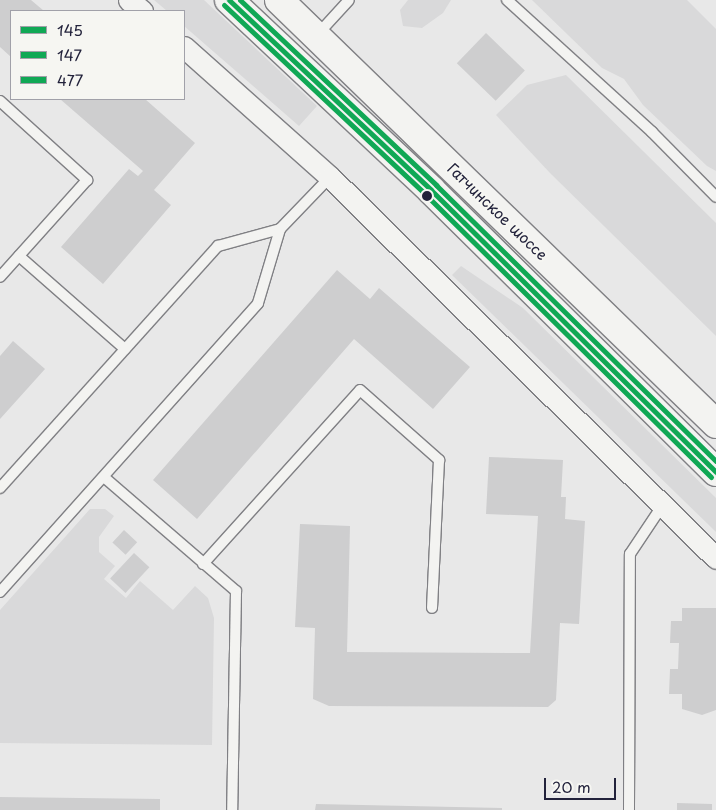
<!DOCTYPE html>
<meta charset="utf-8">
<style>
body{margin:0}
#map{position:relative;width:716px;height:810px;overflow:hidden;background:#e8e8e8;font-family:"Playpen Sans",sans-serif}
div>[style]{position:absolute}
.green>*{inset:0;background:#d9d9da}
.building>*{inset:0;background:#cececf;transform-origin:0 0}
.roads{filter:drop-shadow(1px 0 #808084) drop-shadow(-1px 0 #808084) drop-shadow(0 1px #808084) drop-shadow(0 -1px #808084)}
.service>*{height:10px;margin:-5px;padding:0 5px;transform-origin:5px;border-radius:5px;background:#f3f3f1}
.minor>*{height:21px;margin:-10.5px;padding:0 10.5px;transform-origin:10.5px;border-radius:10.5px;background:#f3f3f1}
.secondary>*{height:28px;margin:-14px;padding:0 14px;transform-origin:14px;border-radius:14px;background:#f3f3f1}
.bus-1>*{height:5px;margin:-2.5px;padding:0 2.5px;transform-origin:2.5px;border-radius:2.5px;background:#10a855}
.bus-2>*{height:5px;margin:-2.5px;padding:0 2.5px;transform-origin:2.5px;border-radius:2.5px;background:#10a855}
.bus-3>*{height:5px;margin:-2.5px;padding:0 2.5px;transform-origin:2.5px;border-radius:2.5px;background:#10a855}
.dots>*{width:14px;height:14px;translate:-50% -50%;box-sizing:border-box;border:2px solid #f6f6f2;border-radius:50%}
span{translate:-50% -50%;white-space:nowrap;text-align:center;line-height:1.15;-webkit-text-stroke:4px #f6f6f2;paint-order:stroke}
.street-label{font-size:15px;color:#22223b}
.legend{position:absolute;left:10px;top:10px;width:175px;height:90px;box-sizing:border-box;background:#f6f6f2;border:1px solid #a1a1a9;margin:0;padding:6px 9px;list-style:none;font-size:15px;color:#22223b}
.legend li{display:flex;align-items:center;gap:10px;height:25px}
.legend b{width:25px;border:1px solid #a1a1a9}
.scale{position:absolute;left:544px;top:778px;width:72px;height:22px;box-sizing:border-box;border:2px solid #22223b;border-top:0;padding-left:6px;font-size:15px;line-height:18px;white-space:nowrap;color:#22223b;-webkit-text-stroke:4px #f6f6f2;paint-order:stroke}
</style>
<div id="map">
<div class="green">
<i style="clip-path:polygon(154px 0,204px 0,317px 106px,299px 126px,184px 26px,184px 11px,167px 11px)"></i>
<i style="clip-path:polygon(408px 0,451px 0,443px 13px,422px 28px,403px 26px,400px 10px)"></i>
<i style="clip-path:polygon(532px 0,687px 0,716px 29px,716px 171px,707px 166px,643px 105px,624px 79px,602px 68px)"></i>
<i style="clip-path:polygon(566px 75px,716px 223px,716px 336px,550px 173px,496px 115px,527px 85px)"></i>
<i style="clip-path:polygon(461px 266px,523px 308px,716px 498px,716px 532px,452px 275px)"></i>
<i style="clip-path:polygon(90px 509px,105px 509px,114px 516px,99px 537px,99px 552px,115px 566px,104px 579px,126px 598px,140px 581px,173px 610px,195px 586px,208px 598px,214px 618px,212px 745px,0 743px,0 610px)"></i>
</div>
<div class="building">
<i style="clip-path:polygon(0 0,31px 0,44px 11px,11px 11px,11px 57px,0 47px)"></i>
<i style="left:486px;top:33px;width:54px;height:42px;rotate:44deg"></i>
<i style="clip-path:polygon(60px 99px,145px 99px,195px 143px,154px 190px,171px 205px,103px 284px,61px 247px,129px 169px,138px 176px,143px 171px)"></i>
<i style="clip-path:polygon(337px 270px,370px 299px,379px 288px,470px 367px,433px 409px,354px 339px,197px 519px,153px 480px)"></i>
<i style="clip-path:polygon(13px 341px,45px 369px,0 419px,0 356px)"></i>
<i style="clip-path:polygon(489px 457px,563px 460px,561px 497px,566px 497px,565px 519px,585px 521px,579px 624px,560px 623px,556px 700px,548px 707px,329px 706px,313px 699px,315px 628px,295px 627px,300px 524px,350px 526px,347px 652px,530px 653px,538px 516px,486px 514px)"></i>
<i style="left:124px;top:530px;width:18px;height:17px;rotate:43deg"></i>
<i style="left:134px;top:553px;width:21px;height:35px;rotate:43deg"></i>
<i style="clip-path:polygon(682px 608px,716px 608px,716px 710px,702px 715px,682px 709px,682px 694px,669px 694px,670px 669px,678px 669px,679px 643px,670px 643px,671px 621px,682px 621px)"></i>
<i style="clip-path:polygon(0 797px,160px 799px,160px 810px,0 810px)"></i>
<i style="clip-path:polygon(677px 803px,712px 804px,712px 810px,677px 810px)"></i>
<i style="clip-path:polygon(316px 804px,502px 808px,502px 810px,315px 810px)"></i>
</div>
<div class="roads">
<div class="service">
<i style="left:507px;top:0;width:196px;rotate:42.3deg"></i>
<i style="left:652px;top:132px;width:91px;rotate:45.4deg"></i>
<i style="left:317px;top:35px;width:47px;rotate:-47.6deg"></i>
<i style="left:0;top:101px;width:118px;rotate:42.2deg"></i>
<i style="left:87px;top:180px;width:130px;rotate:131.9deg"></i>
<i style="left:19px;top:256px;width:141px;rotate:41.3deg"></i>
<i style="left:105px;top:478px;width:173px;rotate:40.8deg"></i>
<i style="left:236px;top:591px;width:219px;rotate:91deg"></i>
<i style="left:0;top:488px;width:326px;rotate:-48deg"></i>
<i style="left:218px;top:246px;width:64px;rotate:-15.3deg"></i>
<i style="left:203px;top:564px;width:234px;rotate:-47.9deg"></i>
<i style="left:360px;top:390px;width:106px;rotate:41.5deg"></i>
<i style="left:439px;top:460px;width:148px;rotate:92.7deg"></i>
<i style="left:0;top:592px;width:387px;rotate:-48.2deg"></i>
<i style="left:258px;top:303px;width:77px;rotate:-73.4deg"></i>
<i style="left:280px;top:229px;width:72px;rotate:-46.1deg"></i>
<i style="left:629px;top:810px;width:256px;rotate:-89.8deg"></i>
<i style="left:630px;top:554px;width:58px;rotate:-56.3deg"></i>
</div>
<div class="minor">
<i style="left:129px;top:0;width:17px;rotate:40deg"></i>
<i style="left:184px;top:47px;width:195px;rotate:41.7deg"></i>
<i style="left:330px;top:177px;width:542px;rotate:44.63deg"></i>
</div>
<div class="secondary">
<i style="left:229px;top:0;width:277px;rotate:43.2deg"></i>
<i style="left:431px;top:190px;width:401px;rotate:44.7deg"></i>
<i style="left:279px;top:0;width:609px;rotate:44.13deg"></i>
</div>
</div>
<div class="bus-1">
<i style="left:229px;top:0;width:277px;rotate:43.2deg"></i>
<i style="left:431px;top:190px;width:401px;rotate:44.7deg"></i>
</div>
<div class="bus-2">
<i style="left:224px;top:5px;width:277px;rotate:43.2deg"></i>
<i style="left:426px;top:195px;width:401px;rotate:44.7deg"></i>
</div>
<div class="bus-3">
<i style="left:240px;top:0;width:270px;rotate:43.3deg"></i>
<i style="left:436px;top:185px;width:393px;rotate:44.6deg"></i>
</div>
<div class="dots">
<i style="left:427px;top:196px;background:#22223b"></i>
</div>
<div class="street-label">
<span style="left:498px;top:211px;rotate:44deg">Гатчинское шоссе</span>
</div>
<ul class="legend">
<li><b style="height:6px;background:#10a855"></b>145</li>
<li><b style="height:6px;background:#10a855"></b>147</li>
<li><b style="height:6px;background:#10a855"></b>477</li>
</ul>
<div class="scale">20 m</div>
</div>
